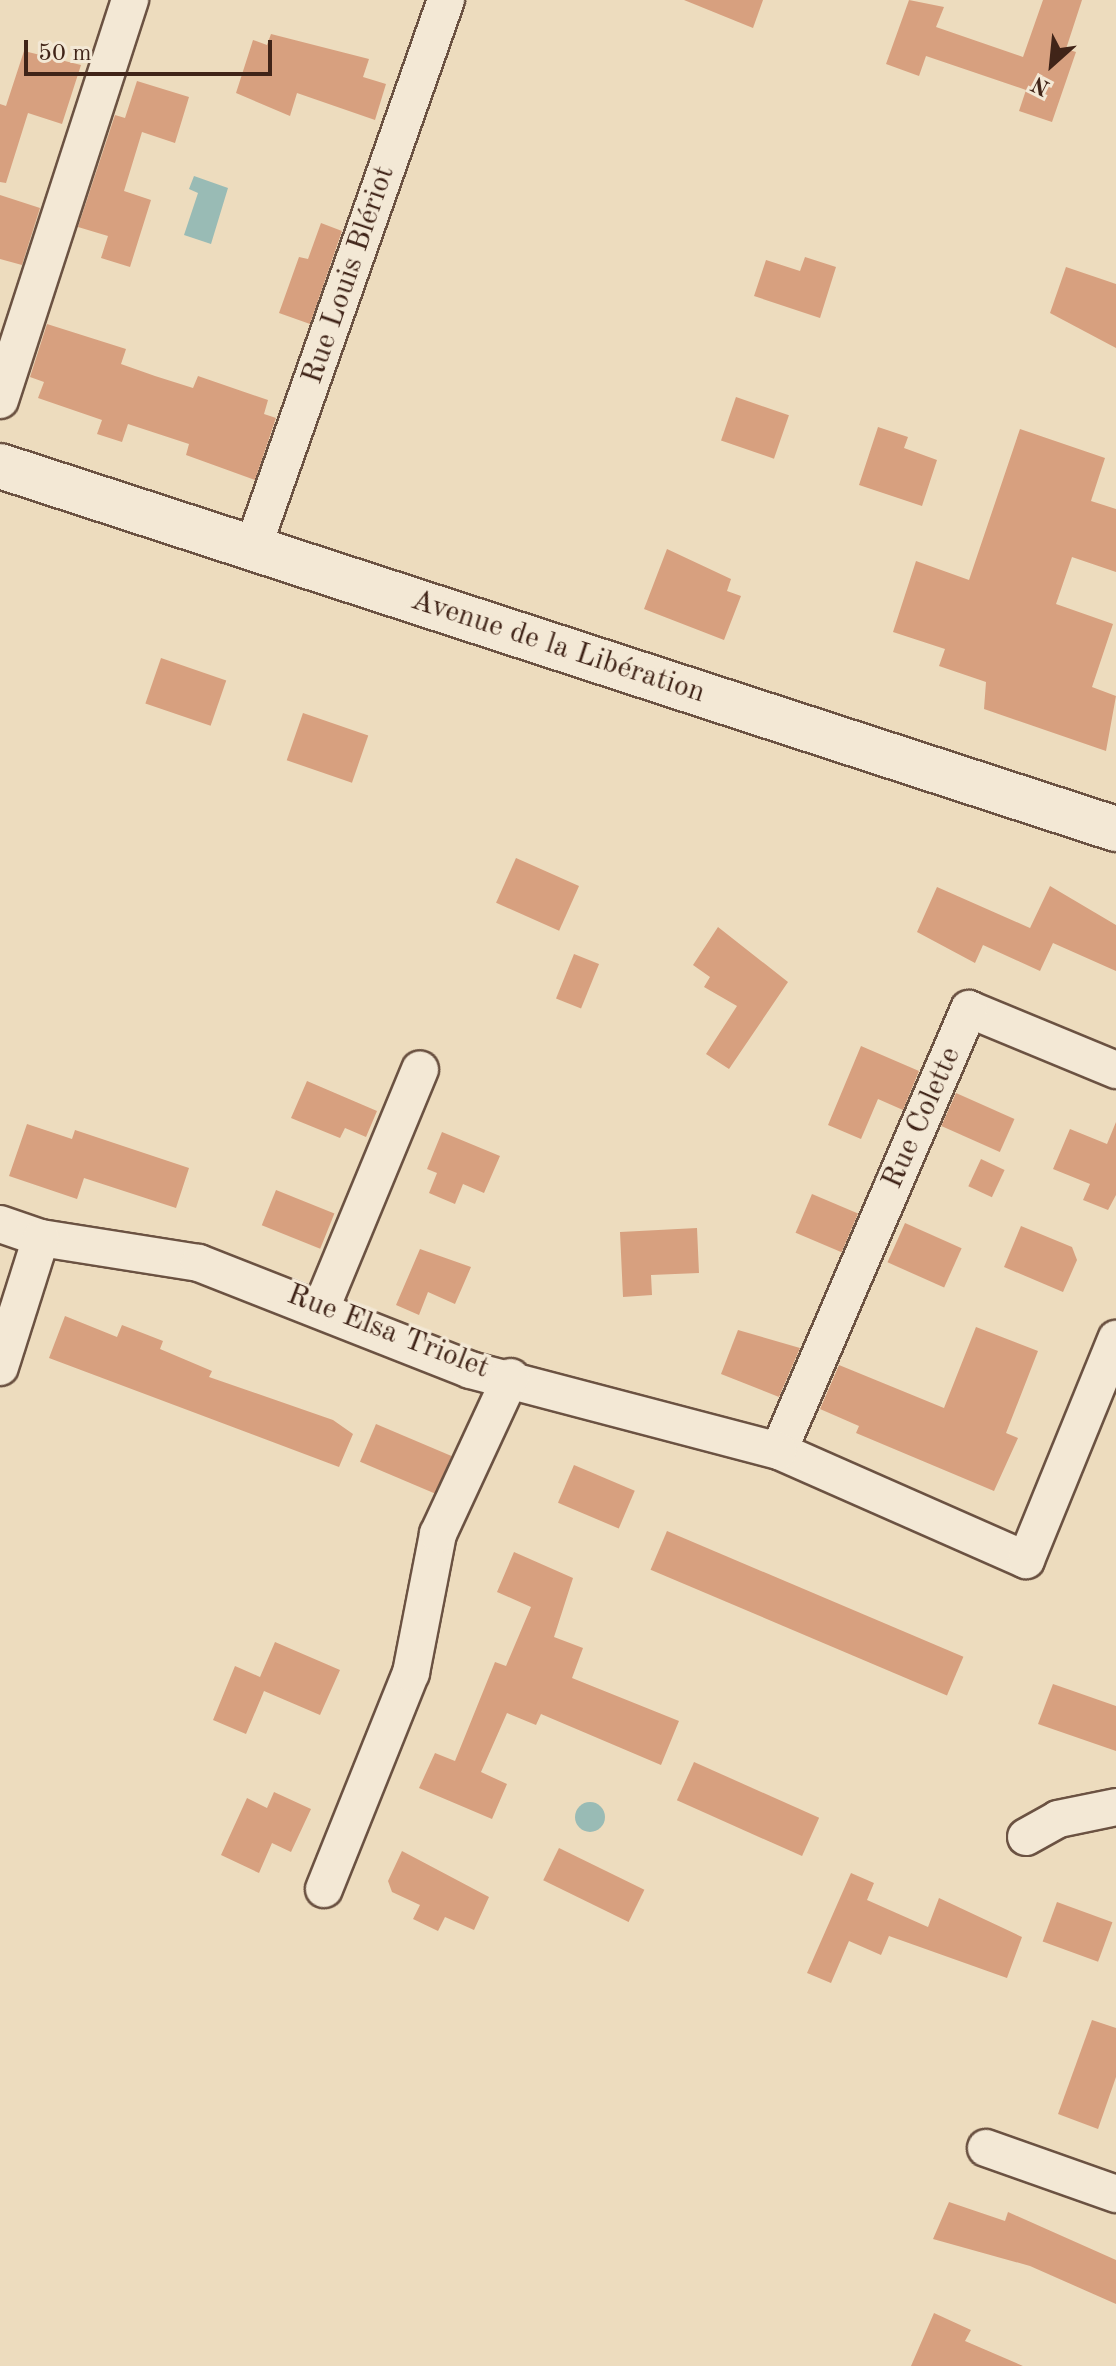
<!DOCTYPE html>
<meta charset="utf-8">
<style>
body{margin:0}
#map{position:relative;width:1116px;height:2366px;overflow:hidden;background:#eddcbe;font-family:"Old Standard TT",serif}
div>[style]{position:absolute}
.water>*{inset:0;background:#99bbb5}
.round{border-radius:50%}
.building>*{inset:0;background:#d7a07f;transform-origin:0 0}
.roads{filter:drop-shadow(2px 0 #6b5242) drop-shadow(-2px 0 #6b5242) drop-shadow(0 2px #6b5242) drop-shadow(0 -2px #6b5242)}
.minor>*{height:36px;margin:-18px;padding:0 18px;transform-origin:18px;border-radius:18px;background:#f3e8d5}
.tertiary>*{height:44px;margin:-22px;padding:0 22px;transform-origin:22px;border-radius:22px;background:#f3e8d5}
span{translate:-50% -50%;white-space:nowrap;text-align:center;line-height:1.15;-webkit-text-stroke:7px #f3e8d5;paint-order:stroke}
.street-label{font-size:30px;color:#402418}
.north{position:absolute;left:1012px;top:24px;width:80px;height:80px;-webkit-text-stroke:6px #f3e8d5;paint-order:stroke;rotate:207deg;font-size:22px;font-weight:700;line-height:32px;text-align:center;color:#402418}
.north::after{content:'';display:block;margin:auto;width:28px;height:36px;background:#402418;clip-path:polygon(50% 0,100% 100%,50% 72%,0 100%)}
.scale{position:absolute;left:24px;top:40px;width:248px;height:36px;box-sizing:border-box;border:4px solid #402418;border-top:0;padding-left:10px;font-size:24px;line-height:28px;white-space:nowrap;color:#402418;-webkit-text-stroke:6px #f3e8d5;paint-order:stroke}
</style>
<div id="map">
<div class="water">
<i style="clip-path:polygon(194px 176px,228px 188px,211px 244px,184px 235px,198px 193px,189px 189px)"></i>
<i class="round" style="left:575px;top:1802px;width:30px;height:30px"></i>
</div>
<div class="building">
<i style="clip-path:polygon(684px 0,763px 0,753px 28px)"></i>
<i style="clip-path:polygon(909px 0,944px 7px,936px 27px,1023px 57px,1043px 0,1082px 0,1066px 49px,1076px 52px,1052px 122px,1019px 111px,1026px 90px,926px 56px,919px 76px,886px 64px)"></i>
<i style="clip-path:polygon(271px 34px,369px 59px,363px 77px,386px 84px,375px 120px,297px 93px,290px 116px,236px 93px,253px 40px,267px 45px)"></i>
<i style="clip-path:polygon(24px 51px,81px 65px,62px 124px,28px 113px,6px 183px,0 182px,0 104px,6px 106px)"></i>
<i style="clip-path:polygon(137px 81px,189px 97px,175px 143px,142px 132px,124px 191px,151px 200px,130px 267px,101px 258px,108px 236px,78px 227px,115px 115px,125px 118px)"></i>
<i style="clip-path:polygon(0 195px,40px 208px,22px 265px,0 259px)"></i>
<i style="clip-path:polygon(321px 223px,342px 231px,310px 324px,279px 313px,299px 257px,308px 259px)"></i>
<i style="clip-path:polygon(805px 257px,836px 267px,820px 318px,754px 296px,766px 260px,800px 271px)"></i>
<i style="clip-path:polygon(1066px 267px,1116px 284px,1116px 348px,1050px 313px)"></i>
<i style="clip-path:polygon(47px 324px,126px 349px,121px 364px,155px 376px,193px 388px,198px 376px,268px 400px,264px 414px,276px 418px,255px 480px,186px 455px,189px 444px,128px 424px,122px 442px,97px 434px,102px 420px,38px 398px,44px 382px,30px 377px)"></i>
<i style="left:736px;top:397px;width:56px;height:46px;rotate:19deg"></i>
<i style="clip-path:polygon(878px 427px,908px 437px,904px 448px,937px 460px,922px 506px,859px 485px)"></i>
<i style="clip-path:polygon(1020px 429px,1105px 458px,1091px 501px,1116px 509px,1116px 572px,1072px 557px,1056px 604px,1113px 624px,1092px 687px,1116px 696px,1106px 751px,984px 709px,986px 682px,939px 666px,945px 649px,893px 632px,916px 561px,969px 580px)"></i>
<i style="clip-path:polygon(667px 549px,731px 579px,727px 591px,741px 596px,724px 640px,644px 609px)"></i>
<i style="left:161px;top:658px;width:69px;height:48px;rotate:19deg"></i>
<i style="left:303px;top:713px;width:69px;height:50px;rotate:19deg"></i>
<i style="left:516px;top:858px;width:69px;height:49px;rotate:24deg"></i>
<i style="clip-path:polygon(1050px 886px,1116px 925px,1116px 971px,1053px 943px,1040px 971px,983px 945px,975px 963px,917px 932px,937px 887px,1030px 928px)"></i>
<i style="clip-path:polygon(718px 927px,788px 982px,729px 1069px,706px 1054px,737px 1006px,704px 987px,710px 977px,693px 965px)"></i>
<i style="left:574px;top:954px;width:27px;height:48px;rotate:22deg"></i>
<i style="clip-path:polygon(861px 1046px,919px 1071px,903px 1110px,878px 1099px,861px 1139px,828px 1125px)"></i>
<i style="clip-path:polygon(307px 1081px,377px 1111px,366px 1137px,345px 1128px,340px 1138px,291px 1118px)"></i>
<i style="left:956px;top:1093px;width:64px;height:36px;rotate:24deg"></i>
<i style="clip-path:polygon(1116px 1122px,1116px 1195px,1108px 1210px,1083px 1200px,1090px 1184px,1053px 1169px,1070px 1129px,1107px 1144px)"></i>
<i style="clip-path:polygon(27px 1124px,72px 1139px,75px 1130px,189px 1168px,176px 1208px,84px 1178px,77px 1199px,9px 1176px)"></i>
<i style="clip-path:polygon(442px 1132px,500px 1156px,484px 1193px,463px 1184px,455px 1204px,429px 1193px,437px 1173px,427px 1169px)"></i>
<i style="left:981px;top:1159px;width:26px;height:30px;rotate:25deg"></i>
<i style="left:276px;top:1190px;width:63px;height:38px;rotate:22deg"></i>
<i style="left:812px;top:1194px;width:50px;height:42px;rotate:23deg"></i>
<i style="left:905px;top:1223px;width:62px;height:43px;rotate:24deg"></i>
<i style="clip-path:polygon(1021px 1226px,1072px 1247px,1077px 1260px,1063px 1292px,1004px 1267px)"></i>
<i style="clip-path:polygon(697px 1228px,699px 1273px,651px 1275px,652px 1295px,623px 1297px,620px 1232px)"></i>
<i style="clip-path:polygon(420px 1249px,471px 1267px,455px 1304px,428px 1292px,419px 1315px,396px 1305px)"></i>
<i style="clip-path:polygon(65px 1316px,117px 1337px,122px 1325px,163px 1341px,160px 1349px,212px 1371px,209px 1377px,333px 1420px,353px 1434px,339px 1467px,49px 1358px)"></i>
<i style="clip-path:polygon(976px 1327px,1038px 1351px,1006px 1433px,1018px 1438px,994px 1491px,856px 1433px,859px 1426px,820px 1409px,839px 1365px,944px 1408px)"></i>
<i style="clip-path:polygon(738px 1330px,800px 1348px,779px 1397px,721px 1374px)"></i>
<i style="left:376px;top:1424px;width:82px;height:41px;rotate:23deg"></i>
<i style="left:574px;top:1465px;width:66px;height:41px;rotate:23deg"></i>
<i style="left:667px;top:1531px;width:322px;height:42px;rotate:23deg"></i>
<i style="clip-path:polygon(514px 1552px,573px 1578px,554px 1637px,583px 1648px,572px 1678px,679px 1721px,661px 1765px,541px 1714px,536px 1725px,507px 1713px,481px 1772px,507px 1784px,492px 1819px,419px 1788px,435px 1753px,455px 1761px,495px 1662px,506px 1666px,531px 1607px,497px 1592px)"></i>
<i style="clip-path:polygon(275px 1642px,340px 1670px,320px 1715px,264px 1691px,246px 1734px,213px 1720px,235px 1666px,260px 1677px)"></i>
<i style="clip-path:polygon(1053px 1684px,1116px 1706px,1116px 1751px,1038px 1724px)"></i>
<i style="left:694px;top:1762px;width:137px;height:42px;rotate:24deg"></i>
<i style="clip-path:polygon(274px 1792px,311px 1809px,291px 1852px,272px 1843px,259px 1873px,221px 1855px,247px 1798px,267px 1808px)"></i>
<i style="left:559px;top:1848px;width:95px;height:36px;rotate:26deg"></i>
<i style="clip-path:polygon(402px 1851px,489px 1897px,474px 1930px,445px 1917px,438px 1931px,413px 1919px,420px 1905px,392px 1892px,388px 1881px)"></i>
<i style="clip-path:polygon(851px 1873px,874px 1883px,867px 1900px,928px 1927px,939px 1898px,1022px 1937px,1007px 1978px,889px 1936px,881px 1955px,849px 1941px,831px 1983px,807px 1973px)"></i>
<i style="left:1057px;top:1902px;width:59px;height:42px;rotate:20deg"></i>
<i style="clip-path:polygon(1092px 2020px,1116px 2028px,1116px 2077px,1098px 2129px,1058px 2114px)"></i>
<i style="clip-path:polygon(949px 2202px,1005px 2221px,1008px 2212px,1116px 2260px,1116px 2304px,1030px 2266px,933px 2239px)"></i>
<i style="clip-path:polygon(934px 2313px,971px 2330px,965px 2341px,1023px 2366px,911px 2366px)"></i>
</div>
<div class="roads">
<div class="minor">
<i style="left:0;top:400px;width:421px;rotate:-72deg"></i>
<i style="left:252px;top:550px;width:583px;rotate:-70.57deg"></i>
<i style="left:1116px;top:1070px;width:159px;rotate:-157.5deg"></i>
<i style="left:969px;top:1009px;width:481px;rotate:113.3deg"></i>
<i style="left:779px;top:1451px;width:270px;rotate:23.8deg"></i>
<i style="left:1026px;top:1560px;width:239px;rotate:-67.8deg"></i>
<i style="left:0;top:1224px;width:43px;rotate:18.9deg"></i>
<i style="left:41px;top:1238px;width:160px;rotate:9deg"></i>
<i style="left:199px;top:1263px;width:291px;rotate:21.5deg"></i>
<i style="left:470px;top:1370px;width:319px;rotate:14.7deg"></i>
<i style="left:322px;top:1306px;width:256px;rotate:-67.5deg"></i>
<i style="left:0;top:1367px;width:135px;rotate:-72.4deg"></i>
<i style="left:1026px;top:1837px;width:37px;rotate:-29deg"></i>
<i style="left:1058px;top:1819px;width:59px;rotate:-11.7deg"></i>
<i style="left:324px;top:1889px;width:233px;rotate:-68.1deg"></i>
<i style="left:411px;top:1673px;width:142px;rotate:-79deg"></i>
<i style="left:438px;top:1534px;width:173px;rotate:-65.1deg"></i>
<i style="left:986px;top:2148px;width:138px;rotate:19.5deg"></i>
</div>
<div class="tertiary">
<i style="left:0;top:466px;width:1174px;rotate:18.02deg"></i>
</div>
</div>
<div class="street-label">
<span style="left:349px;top:275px;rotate:-71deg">Rue Louis Blériot</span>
<span style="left:558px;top:647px;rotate:18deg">Avenue de la Libération</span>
<span style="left:922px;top:1118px;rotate:-66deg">Rue Colette</span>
<span style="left:388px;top:1332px;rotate:21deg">Rue Elsa Triolet</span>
</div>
<div class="north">N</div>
<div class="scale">50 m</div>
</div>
